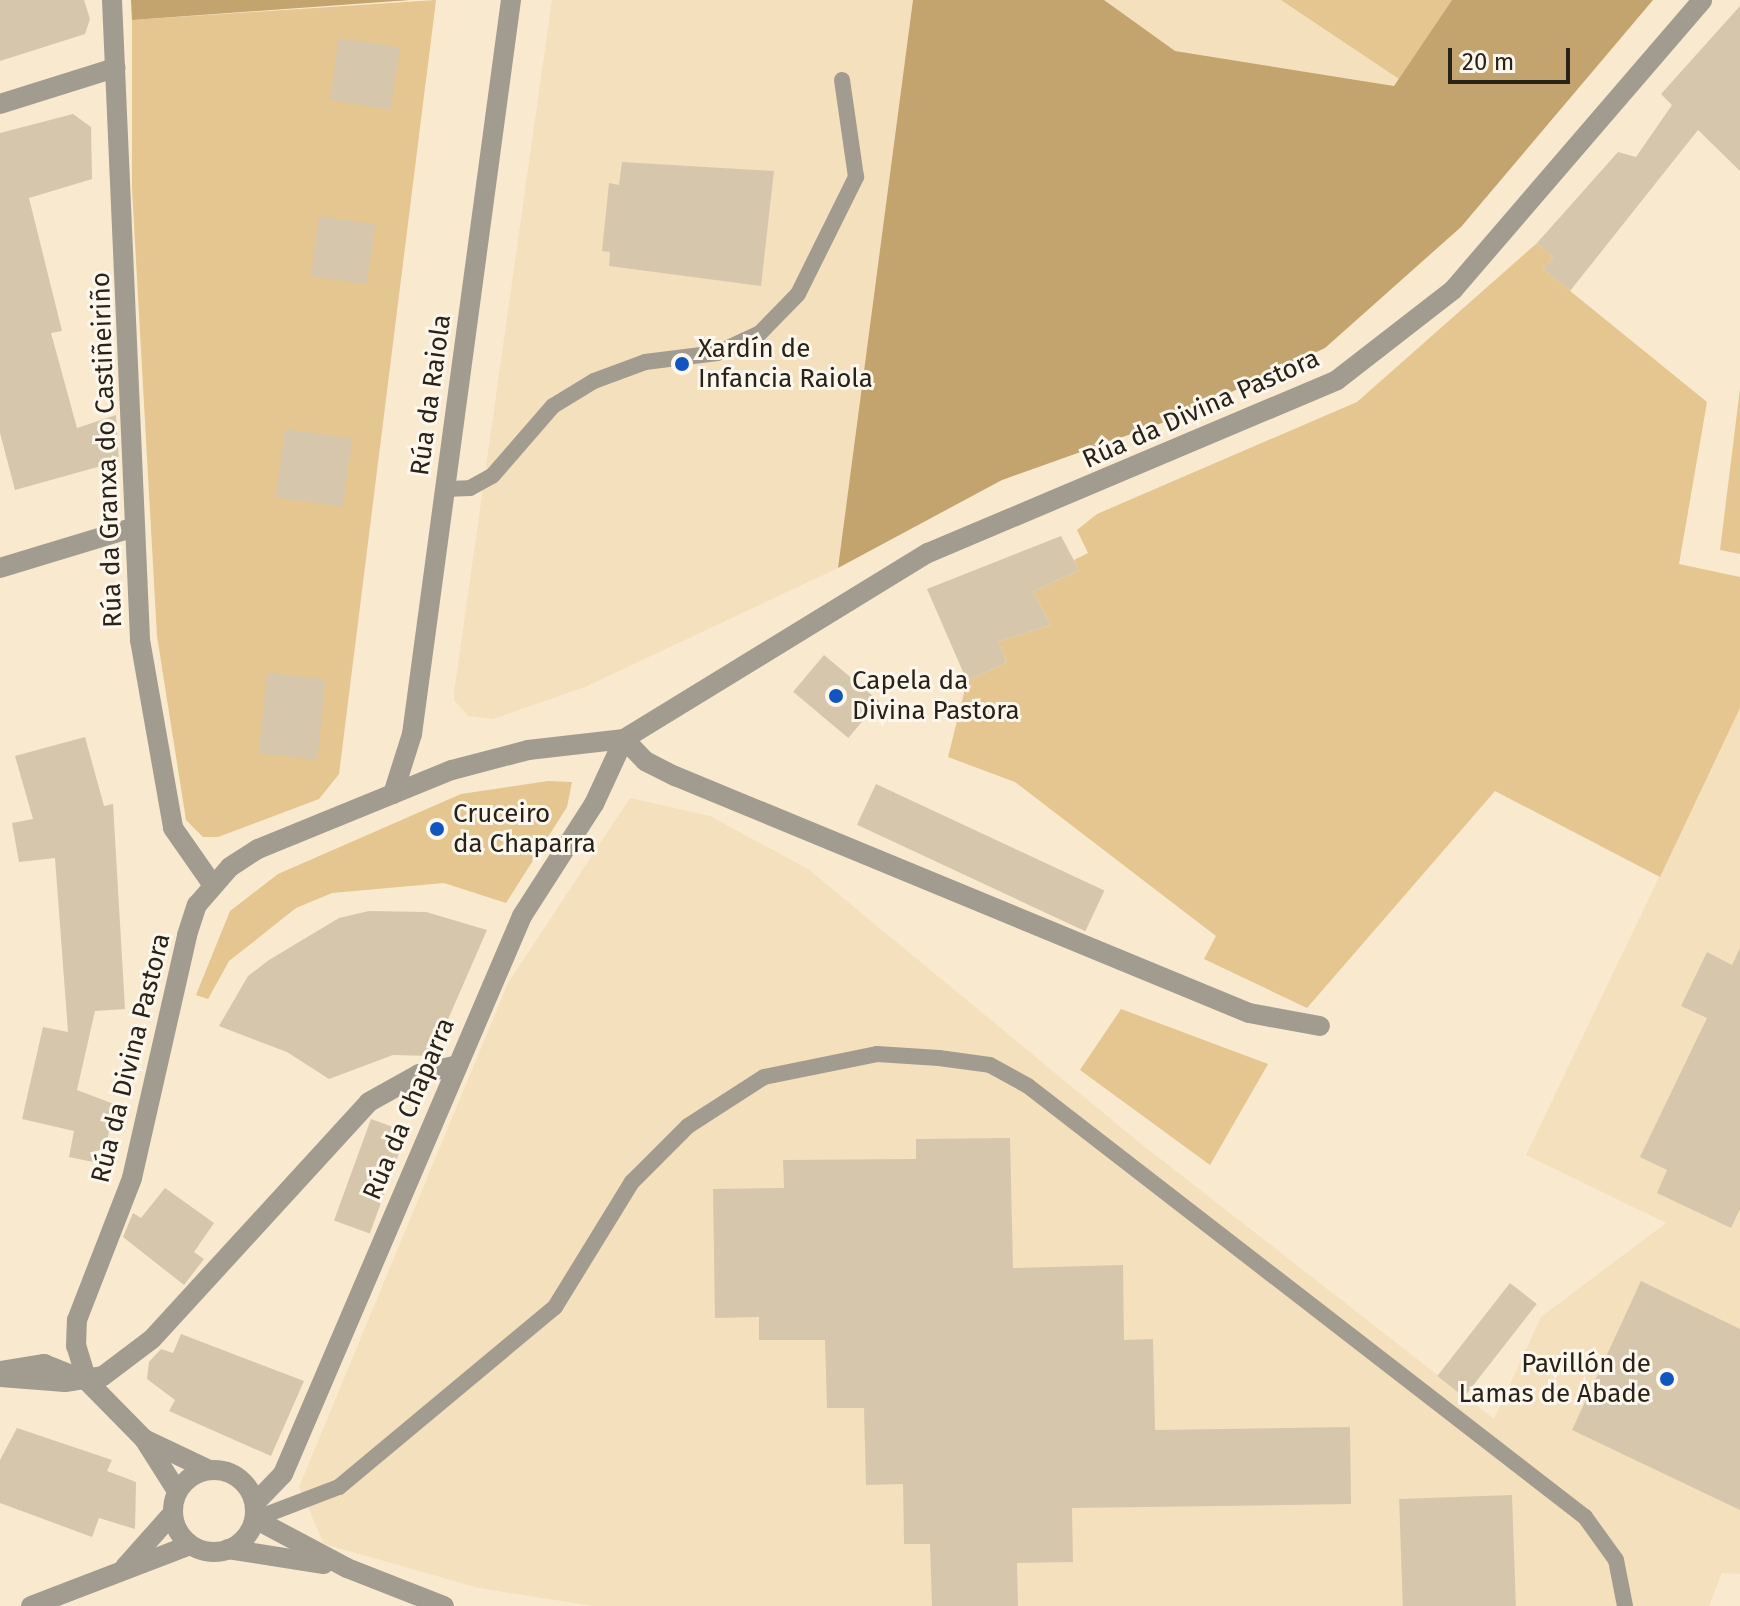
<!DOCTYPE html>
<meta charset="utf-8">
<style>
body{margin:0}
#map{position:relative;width:1740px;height:1606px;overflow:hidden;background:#f9e9ce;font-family:"Fira Sans",sans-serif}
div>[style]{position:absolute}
.built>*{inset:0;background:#f5e0be}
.green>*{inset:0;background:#e5c590}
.forest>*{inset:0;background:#c3a36e}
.building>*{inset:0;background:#d6c6ac;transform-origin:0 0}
.service>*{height:16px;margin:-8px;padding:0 8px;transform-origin:8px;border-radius:8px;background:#a29b90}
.minor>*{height:20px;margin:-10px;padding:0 10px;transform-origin:10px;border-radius:10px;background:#a29b90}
.minor>.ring{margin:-10px;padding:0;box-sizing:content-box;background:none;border:20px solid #a29b90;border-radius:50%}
.dots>*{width:22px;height:22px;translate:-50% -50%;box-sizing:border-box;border:4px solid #fef7ed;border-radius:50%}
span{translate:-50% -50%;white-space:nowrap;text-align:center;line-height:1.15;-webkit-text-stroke:6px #fef7ed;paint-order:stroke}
.poi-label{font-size:26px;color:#282218}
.left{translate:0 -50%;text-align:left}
.right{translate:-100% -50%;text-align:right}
.street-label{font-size:26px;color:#282218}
.scale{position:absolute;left:1448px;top:48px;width:122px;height:36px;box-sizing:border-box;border:4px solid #282218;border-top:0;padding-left:10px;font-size:24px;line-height:28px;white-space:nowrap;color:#282218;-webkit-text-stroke:6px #fef7ed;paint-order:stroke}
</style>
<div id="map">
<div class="built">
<i style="clip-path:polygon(552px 0,913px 0,838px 568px,585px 687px,493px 719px,468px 716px,454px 700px,455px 686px)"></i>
<i style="clip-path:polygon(1104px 0,1452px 0,1395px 86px,1174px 51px)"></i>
<i style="clip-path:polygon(1740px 708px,1740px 1574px,1722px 1573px,1709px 1606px,593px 1606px,479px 1588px,324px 1544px,299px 1487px,508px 983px,630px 798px,710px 816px,808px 869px,1140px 1143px,1494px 1419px,1541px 1317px,1666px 1223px,1526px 1155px)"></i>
</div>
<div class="green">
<i style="clip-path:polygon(436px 0,339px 774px,319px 799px,218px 837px,203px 837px,186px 820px,157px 636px,132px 189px,132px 20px)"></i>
<i style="clip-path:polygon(1281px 0,1452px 0,1399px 79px)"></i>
<i style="clip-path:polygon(1537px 243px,1553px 258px,1543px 269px,1707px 402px,1679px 564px,1740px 577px,1740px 708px,1660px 877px,1495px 791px,1307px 1008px,1204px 959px,1216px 936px,1015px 782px,948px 757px,967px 681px,1007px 662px,998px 642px,1051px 625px,1033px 592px,1079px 570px,1074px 560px,1088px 553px,1077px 530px,1097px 514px,1357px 402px)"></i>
<i style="clip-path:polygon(1740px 389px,1740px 554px,1720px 550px)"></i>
<i style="clip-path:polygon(548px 781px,572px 782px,567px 807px,506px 903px,444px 883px,332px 893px,296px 908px,229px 961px,208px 999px,196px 995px,230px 911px,278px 874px,461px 794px)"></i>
<i style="clip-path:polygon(1121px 1009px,1268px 1064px,1210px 1165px,1080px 1070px)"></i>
</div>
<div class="forest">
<i style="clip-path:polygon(131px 0,410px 0,132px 20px)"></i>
<i style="clip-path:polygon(913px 0,1104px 0,1175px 51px,1394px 86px,1452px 0,1653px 0,1461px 227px,1325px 348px,1176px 418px,1002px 480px,838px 568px)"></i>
</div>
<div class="building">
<i style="clip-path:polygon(0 0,84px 0,90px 19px,85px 34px,0 61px)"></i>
<i style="clip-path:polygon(1740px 6px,1740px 171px,1698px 130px,1570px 291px,1543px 269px,1553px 258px,1537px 243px,1618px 152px,1636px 157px,1672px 105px,1661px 94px)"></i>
<i style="left:339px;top:38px;width:62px;height:63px;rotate:9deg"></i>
<i style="clip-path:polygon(73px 114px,91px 127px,92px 179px,29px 198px,62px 331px,51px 333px,77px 428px,116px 415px,119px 461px,15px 490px,0 433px,0 133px)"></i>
<i style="clip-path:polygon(622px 162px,774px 171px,761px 286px,609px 266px,610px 252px,602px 251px,609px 183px,619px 185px)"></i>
<i style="left:319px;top:216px;width:57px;height:61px;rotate:8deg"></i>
<i style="left:285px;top:429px;width:68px;height:69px;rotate:8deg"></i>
<i style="clip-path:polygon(1061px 536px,1079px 570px,1033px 592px,1051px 625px,998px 642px,1007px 662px,967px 681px,927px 589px)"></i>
<i style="left:824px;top:655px;width:72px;height:48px;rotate:40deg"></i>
<i style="left:267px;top:673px;width:59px;height:81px;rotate:6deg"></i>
<i style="clip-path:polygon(85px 737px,104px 806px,113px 804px,125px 1009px,95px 1011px,77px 1090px,114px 1104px,103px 1164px,69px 1157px,74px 1131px,22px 1119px,43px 1027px,68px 1032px,55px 858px,19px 862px,12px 823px,33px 819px,15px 756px)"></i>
<i style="left:876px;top:784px;width:252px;height:45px;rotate:25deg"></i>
<i style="clip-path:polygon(369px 911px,426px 912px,487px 930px,432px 1056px,393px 1055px,329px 1079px,287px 1052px,219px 1026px,248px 976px,269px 960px,339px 918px)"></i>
<i style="clip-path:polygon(1740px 948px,1740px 1209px,1731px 1228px,1657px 1193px,1667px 1170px,1640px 1157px,1707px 1018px,1681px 1006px,1707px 952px,1732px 965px)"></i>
<i style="left:371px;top:1119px;width:38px;height:108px;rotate:20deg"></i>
<i style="clip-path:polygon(1010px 1138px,1013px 1268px,1123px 1265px,1124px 1340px,1153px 1339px,1155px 1430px,1350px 1427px,1351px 1504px,1072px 1508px,1073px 1562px,1017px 1563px,1018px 1606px,932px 1606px,930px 1544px,904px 1544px,903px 1484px,866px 1485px,864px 1408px,827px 1408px,825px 1340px,759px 1340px,759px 1317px,715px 1318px,713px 1189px,784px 1188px,783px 1160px,916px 1159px,916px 1139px)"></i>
<i style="clip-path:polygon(165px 1188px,214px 1223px,194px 1252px,204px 1259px,184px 1285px,123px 1237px,133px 1213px,141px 1218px)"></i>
<i style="clip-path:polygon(1641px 1281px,1740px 1329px,1740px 1510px,1572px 1430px)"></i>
<i style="left:1510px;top:1283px;width:34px;height:118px;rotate:38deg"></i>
<i style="clip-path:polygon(181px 1334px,304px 1381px,271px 1456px,169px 1411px,175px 1400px,147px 1379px,149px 1362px,161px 1349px,173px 1353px)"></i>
<i style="clip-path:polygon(17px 1428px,112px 1460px,107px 1471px,136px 1482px,135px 1529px,99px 1518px,92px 1537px,0 1503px,0 1460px)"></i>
<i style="left:1512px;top:1495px;width:111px;height:113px;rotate:88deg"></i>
</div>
<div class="service">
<i style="left:445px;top:489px;width:25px;rotate:-2deg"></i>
<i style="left:470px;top:488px;width:26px;rotate:-29deg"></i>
<i style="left:493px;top:475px;width:91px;rotate:-49deg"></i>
<i style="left:553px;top:406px;width:48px;rotate:-31.4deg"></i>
<i style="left:594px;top:381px;width:54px;rotate:-20.4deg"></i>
<i style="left:645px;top:362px;width:73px;rotate:-7.1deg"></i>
<i style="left:717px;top:353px;width:47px;rotate:-24.9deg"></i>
<i style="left:760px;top:333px;width:54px;rotate:-45.7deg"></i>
<i style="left:798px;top:294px;width:131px;rotate:-63.6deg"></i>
<i style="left:856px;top:177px;width:98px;rotate:-98.2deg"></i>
<i style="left:255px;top:1519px;width:90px;rotate:-20.9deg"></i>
<i style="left:339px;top:1487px;width:281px;rotate:-39.8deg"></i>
<i style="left:555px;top:1307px;width:147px;rotate:-58.4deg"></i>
<i style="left:632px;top:1182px;width:79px;rotate:-45deg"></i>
<i style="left:688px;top:1126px;width:90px;rotate:-32.8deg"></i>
<i style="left:764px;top:1077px;width:115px;rotate:-11.5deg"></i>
<i style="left:877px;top:1054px;width:62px;rotate:3.7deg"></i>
<i style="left:939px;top:1058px;width:51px;rotate:7.8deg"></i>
<i style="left:990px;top:1065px;width:43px;rotate:28.9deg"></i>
<i style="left:1028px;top:1086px;width:704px;rotate:37.73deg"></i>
<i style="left:1585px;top:1517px;width:53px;rotate:54.2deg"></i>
<i style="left:1616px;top:1560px;width:47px;rotate:78.9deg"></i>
</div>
<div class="minor">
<i style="left:112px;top:0;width:641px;rotate:87.49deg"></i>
<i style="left:140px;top:640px;width:191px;rotate:80deg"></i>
<i style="left:173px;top:828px;width:68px;rotate:55.1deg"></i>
<i style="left:0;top:104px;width:121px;rotate:-17.4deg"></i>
<i style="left:0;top:568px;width:141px;rotate:-16.9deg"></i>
<i style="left:624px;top:739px;width:30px;rotate:46deg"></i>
<i style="left:645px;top:761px;width:34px;rotate:27deg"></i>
<i style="left:675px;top:776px;width:621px;rotate:22.44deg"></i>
<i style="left:1249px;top:1013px;width:72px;rotate:10.4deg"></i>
<i style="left:393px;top:794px;width:63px;rotate:-72.4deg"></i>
<i style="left:412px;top:734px;width:741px;rotate:-82.32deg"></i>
<i style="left:0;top:1371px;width:45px;rotate:-9deg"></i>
<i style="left:44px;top:1364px;width:46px;rotate:21.6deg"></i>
<i style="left:87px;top:1381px;width:81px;rotate:45.5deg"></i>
<i style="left:144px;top:1439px;width:62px;rotate:57.6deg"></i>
<i style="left:0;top:1377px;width:65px;rotate:4.4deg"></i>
<i style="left:65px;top:1382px;width:38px;rotate:-9deg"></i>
<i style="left:103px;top:1376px;width:61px;rotate:-37.1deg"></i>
<i style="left:152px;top:1339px;width:321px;rotate:-47.5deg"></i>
<i style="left:369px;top:1102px;width:57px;rotate:-29.2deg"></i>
<i style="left:419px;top:1074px;width:37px;rotate:-13deg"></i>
<i style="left:87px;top:1381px;width:37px;rotate:-107deg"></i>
<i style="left:76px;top:1346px;width:26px;rotate:-88deg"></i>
<i style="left:77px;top:1320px;width:152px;rotate:-68.8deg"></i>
<i style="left:132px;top:1178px;width:249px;rotate:-77.2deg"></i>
<i style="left:187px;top:935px;width:32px;rotate:-72deg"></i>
<i style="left:197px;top:905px;width:50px;rotate:-49deg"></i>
<i style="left:230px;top:867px;width:33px;rotate:-33deg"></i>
<i style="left:258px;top:849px;width:209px;rotate:-22.2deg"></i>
<i style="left:452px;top:770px;width:79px;rotate:-14.7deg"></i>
<i style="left:528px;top:750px;width:97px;rotate:-6.5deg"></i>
<i style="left:624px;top:739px;width:356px;rotate:-31.5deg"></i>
<i style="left:928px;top:553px;width:444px;rotate:-22.9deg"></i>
<i style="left:1337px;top:380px;width:147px;rotate:-37.8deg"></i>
<i style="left:1453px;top:290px;width:382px;rotate:-49.3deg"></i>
<i style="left:144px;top:1439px;width:70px;rotate:25.5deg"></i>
<i class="ring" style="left:173px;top:1470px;width:62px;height:62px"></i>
<i style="left:255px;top:1503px;width:40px;rotate:-46deg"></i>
<i style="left:283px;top:1474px;width:607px;rotate:-66.81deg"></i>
<i style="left:522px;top:916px;width:133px;rotate:-57.3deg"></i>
<i style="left:594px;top:804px;width:72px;rotate:-65.2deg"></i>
<i style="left:255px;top:1519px;width:104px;rotate:28deg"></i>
<i style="left:347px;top:1568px;width:104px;rotate:21.4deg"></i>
<i style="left:228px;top:1549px;width:97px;rotate:8.9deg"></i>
<i style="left:125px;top:1567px;width:71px;rotate:-48.4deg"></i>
<i style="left:31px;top:1606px;width:170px;rotate:-21deg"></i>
</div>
<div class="dots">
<i style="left:682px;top:364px;background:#1155c0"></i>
<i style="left:836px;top:696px;background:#1155c0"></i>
<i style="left:437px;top:829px;background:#1155c0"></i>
<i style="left:1667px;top:1379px;background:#1155c0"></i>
</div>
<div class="poi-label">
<span class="left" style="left:698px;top:364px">Xardín de<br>Infancia Raiola</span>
<span class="left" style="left:852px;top:696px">Capela da<br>Divina Pastora</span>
<span class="left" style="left:453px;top:829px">Cruceiro<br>da Chaparra</span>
<span class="right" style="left:1651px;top:1379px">Pavillón de<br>Lamas de Abade</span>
</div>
<div class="street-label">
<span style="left:431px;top:395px;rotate:-82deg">Rúa da Raiola</span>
<span style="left:1201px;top:409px;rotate:-24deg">Rúa da Divina Pastora</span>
<span style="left:107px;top:450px;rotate:-92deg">Rúa da Granxa do Castiñeiriño</span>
<span style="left:131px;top:1058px;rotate:-76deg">Rúa da Divina Pastora</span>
<span style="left:409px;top:1109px;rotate:-67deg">Rúa da Chaparra</span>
</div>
<div class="scale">20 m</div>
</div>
